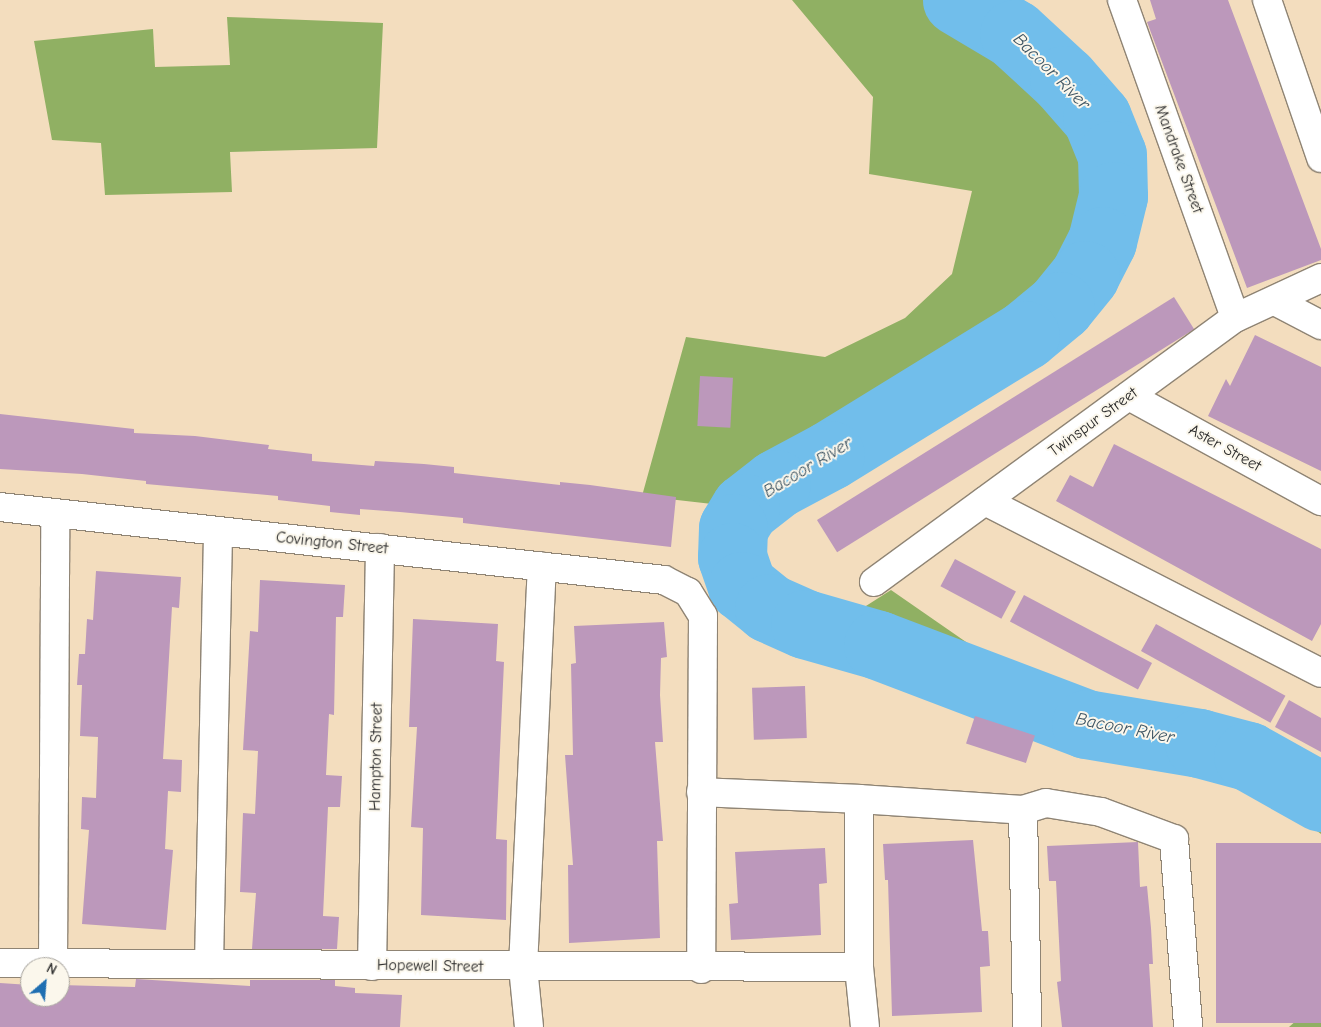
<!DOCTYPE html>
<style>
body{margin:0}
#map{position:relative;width:1321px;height:1027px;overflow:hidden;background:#f3ddbe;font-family:"Comic Neue",sans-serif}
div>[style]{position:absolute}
.forest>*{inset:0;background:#90b063}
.river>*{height:69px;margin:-34.5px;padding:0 34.5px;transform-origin:34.5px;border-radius:34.5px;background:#71beeb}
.building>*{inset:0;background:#bc98bb;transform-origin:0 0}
.roads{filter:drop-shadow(1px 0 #8f8474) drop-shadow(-1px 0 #8f8474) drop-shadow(0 1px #8f8474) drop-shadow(0 -1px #8f8474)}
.street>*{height:28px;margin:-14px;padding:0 14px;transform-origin:14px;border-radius:14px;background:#fff}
span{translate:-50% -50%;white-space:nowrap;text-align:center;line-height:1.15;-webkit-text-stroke:4px #fbf7ec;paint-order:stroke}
.street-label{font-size:16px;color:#2b2b2b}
.water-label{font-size:18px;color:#405765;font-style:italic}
.north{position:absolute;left:20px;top:957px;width:50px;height:50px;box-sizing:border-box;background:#fbf7ec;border:1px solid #a8a59f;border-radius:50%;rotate:27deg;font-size:14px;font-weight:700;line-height:20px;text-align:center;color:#2b2b2b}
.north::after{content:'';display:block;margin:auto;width:18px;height:22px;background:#1f6fb2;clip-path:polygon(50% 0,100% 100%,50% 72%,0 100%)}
</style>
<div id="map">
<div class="forest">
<i style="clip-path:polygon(792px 0,1022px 0,1071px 46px,1116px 110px,1135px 204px,1115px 269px,1064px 335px,787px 497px,761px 515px,754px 538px,769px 568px,798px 600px,844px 620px,891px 590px,1018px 678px,1138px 716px,1270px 753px,1321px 782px,1321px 834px,1257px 786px,1115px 755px,940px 698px,793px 639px,746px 603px,721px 566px,721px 505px,642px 496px,686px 337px,825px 357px,905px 318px,952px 274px,972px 191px,869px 174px,873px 97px)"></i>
<i style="clip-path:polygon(227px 17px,383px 23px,377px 148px,230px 152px,232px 192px,105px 195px,101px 143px,52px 140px,34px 41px,153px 29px,155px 67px,230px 65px)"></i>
<i style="clip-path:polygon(1321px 1005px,1321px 1027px,1289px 1027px,1306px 1012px)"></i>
</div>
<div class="river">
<i style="left:957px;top:0;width:66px;rotate:30.8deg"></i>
<i style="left:1014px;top:34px;width:68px;rotate:42.6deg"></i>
<i style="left:1064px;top:80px;width:50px;rotate:49deg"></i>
<i style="left:1097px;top:118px;width:40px;rotate:68deg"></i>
<i style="left:1112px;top:155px;width:41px;rotate:88.6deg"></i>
<i style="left:1113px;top:196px;width:46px;rotate:103.7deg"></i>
<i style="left:1102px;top:241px;width:38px;rotate:117deg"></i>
<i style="left:1085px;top:275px;width:40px;rotate:129deg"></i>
<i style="left:1060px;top:306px;width:45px;rotate:140.4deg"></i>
<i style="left:1025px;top:335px;width:229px;rotate:148.4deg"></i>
<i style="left:830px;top:455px;width:61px;rotate:151.8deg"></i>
<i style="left:776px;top:484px;width:39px;rotate:142deg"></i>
<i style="left:745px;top:508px;width:23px;rotate:121deg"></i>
<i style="left:733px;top:528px;width:29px;rotate:92deg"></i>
<i style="left:732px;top:557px;width:31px;rotate:71deg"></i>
<i style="left:742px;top:586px;width:35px;rotate:39deg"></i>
<i style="left:769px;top:608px;width:39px;rotate:24deg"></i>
<i style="left:805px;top:624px;width:76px;rotate:16deg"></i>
<i style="left:878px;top:645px;width:222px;rotate:20.8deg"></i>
<i style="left:1086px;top:724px;width:115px;rotate:9.5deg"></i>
<i style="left:1199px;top:743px;width:51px;rotate:14.9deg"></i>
<i style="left:1248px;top:756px;width:84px;rotate:29.3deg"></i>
</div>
<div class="building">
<i style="clip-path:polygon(1150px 0,1228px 0,1321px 249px,1321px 260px,1247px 288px,1147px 22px,1156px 19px)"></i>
<i style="left:1174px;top:297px;width:38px;height:421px;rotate:58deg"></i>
<i style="clip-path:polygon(1255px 335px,1321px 367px,1321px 471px,1208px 416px,1226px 379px,1230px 386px)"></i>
<i style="left:700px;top:376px;width:33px;height:50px;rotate:3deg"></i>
<i style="clip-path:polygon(0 414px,134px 429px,134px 433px,195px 436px,269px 445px,268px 449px,312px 454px,312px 461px,374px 466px,375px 461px,424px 464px,454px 467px,454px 473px,560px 485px,560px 482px,590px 485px,676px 497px,671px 547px,463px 523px,463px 518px,400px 512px,360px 509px,360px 515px,330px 512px,330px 506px,278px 500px,278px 496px,146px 484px,146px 481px,82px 474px,0 469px)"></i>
<i style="clip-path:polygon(1114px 444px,1321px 549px,1321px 624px,1312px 641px,1056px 501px,1070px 475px,1093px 487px)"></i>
<i style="left:955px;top:559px;width:69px;height:31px;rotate:28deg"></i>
<i style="clip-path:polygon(96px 571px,181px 577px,179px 608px,172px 607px,163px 759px,182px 760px,181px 792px,168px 791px,165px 849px,173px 850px,166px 930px,82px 924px,89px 830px,81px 829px,82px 797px,96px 798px,98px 737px,80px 736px,82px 685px,77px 685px,79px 654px,85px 654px,87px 619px,93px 620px)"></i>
<i style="clip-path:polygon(260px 580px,345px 585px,343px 617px,336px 617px,334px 715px,329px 714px,326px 775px,342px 776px,340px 807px,328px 807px,323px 916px,339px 917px,337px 949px,252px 949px,256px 893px,240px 892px,243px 813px,255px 814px,258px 751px,243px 750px,250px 631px,258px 632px)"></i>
<i style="left:1024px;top:595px;width:145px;height:30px;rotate:28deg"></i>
<i style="clip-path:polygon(413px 619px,498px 624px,496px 661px,504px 662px,496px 839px,507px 840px,506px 920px,421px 915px,423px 828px,411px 827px,417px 727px,409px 727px)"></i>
<i style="clip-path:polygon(664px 622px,667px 657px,661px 658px,660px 695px,663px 742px,655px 742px,663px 841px,657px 841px,660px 938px,569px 943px,568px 865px,573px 865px,565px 755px,573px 755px,571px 664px,576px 663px,574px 626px)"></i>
<i style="left:1156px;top:624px;width:148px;height:31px;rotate:29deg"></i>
<i style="left:805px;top:686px;width:52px;height:53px;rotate:88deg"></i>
<i style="clip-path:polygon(1289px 700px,1321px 718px,1321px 752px,1275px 727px)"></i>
<i style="left:975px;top:716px;width:63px;height:29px;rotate:18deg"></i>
<i style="clip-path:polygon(973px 840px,982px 931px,988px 931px,990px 966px,980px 967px,982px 1012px,892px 1016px,888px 880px,885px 880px,883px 844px)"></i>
<i style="clip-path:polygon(1138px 842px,1140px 887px,1147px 886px,1151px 928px,1153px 964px,1149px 964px,1153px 1027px,1062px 1027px,1057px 982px,1061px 981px,1056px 881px,1049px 881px,1047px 846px)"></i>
<i style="left:1216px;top:843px;width:105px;height:180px"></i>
<i style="clip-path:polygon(825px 848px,827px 883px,819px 884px,821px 935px,731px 940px,729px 904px,738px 903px,735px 852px)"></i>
<i style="clip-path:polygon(136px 979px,250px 986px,250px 980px,335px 980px,335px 986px,355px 988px,355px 993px,402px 995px,400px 1027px,0 1027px,0 983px,30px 985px,30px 997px,60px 997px,60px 985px,135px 987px)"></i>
</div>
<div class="roads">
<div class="street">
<i style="left:1122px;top:0;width:337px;rotate:70.4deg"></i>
<i style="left:1267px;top:0;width:167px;rotate:71.1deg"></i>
<i style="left:1275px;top:301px;width:52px;rotate:27.6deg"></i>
<i style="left:1129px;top:396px;width:219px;rotate:28.7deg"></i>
<i style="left:985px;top:501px;width:377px;rotate:27.1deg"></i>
<i style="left:0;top:507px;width:668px;rotate:6.27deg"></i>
<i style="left:664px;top:580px;width:27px;rotate:27deg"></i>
<i style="left:688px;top:592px;width:28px;rotate:58deg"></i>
<i style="left:703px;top:616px;width:353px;rotate:90.3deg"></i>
<i style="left:874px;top:582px;width:447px;rotate:-36.2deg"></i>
<i style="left:1235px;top:318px;width:95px;rotate:-24.9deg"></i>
<i style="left:701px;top:792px;width:158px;rotate:2.5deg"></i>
<i style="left:859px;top:799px;width:168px;rotate:90deg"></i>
<i style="left:859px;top:967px;width:60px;rotate:84.3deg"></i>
<i style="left:859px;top:799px;width:164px;rotate:3.8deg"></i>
<i style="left:1023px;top:810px;width:24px;rotate:-17deg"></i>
<i style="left:1046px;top:803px;width:56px;rotate:9.3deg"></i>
<i style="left:1101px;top:812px;width:78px;rotate:20.3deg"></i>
<i style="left:1174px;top:839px;width:189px;rotate:85.7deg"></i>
<i style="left:1023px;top:810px;width:217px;rotate:88.9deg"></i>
<i style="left:0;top:963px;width:859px;rotate:0.27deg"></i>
<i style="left:53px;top:963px;width:450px;rotate:-89.7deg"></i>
<i style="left:209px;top:964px;width:433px;rotate:-88.8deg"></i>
<i style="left:372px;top:966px;width:418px;rotate:-88.9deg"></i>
<i style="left:529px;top:1027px;width:60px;rotate:-95.7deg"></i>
<i style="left:523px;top:967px;width:401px;rotate:-87.3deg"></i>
</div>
</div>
<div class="street-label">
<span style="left:1179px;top:159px;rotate:70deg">Mandrake Street</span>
<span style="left:1093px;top:422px;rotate:-36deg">Twinspur Street</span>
<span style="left:1225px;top:448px;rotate:29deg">Aster Street</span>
<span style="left:332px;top:543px;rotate:6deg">Covington Street</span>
<span style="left:376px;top:757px;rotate:-89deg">Hampton Street</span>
<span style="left:430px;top:966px;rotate:1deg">Hopewell Street</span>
</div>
<div class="water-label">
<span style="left:1051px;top:72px;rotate:45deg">Bacoor River</span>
<span style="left:808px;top:468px;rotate:-31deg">Bacoor River</span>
<span style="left:1125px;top:729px;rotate:11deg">Bacoor River</span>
</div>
<div class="north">N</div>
</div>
